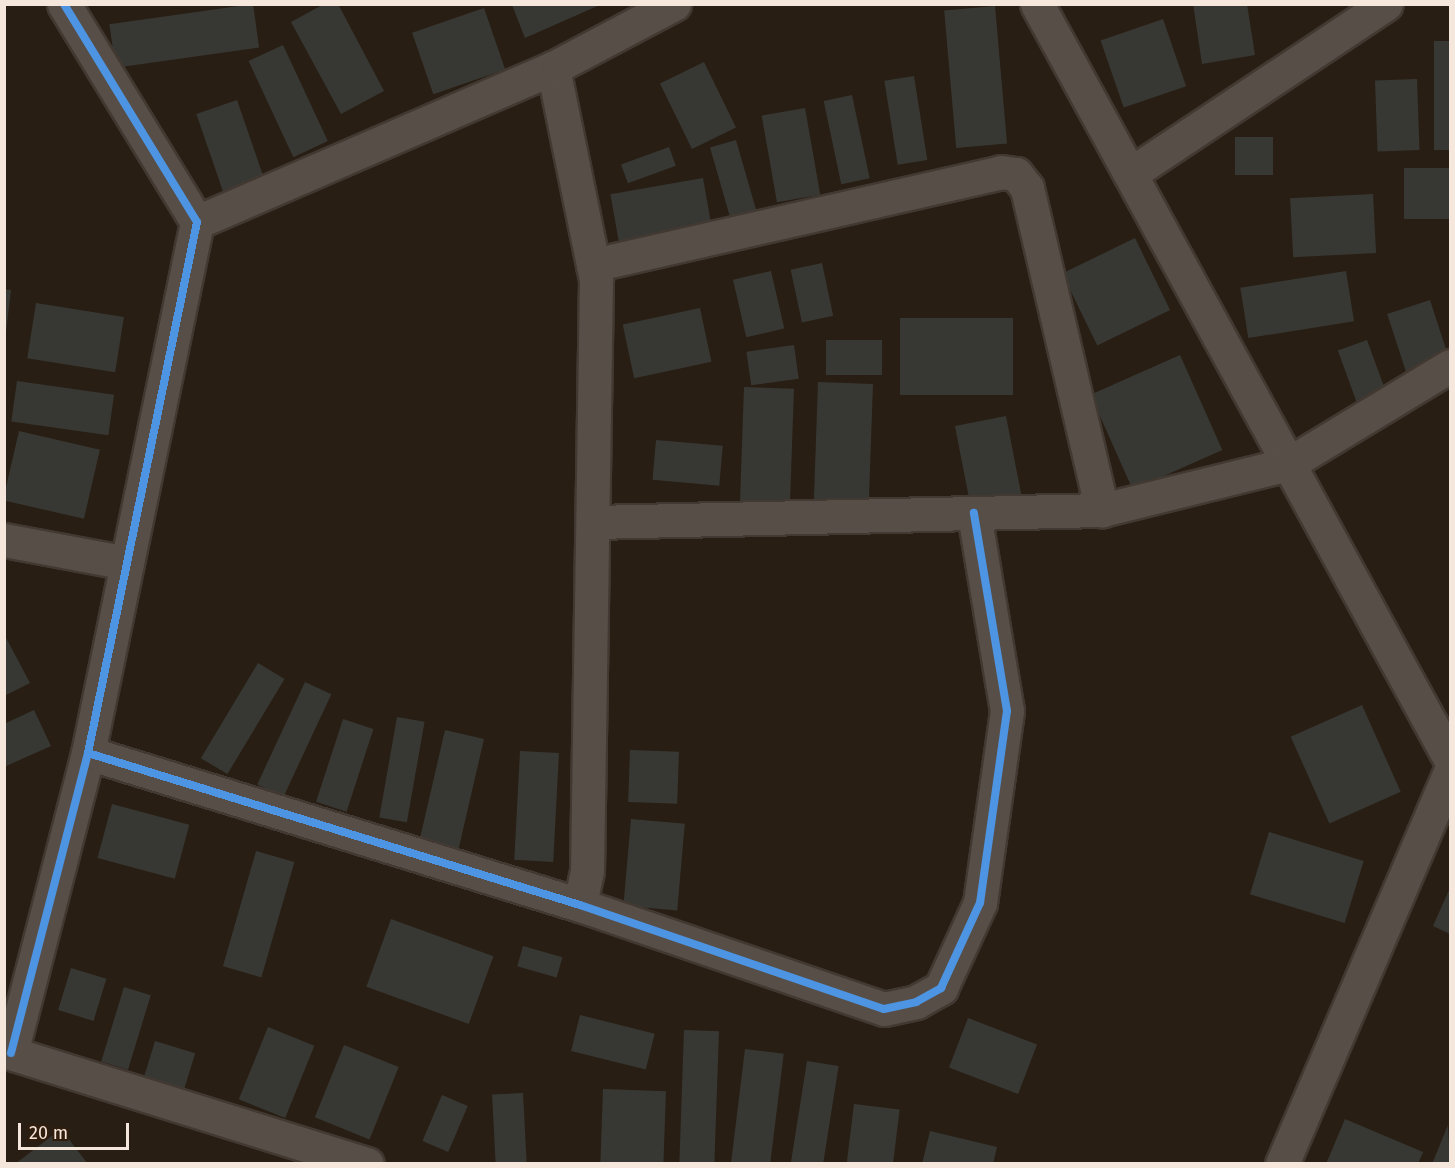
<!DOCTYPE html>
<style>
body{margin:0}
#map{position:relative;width:1455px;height:1168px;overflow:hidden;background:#291e13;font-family:"Fira Sans",sans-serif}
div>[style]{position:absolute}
.building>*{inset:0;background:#373834;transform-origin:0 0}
.roads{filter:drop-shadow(2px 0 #423932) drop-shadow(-2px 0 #423932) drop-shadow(0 2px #423932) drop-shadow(0 -2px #423932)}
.minor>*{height:33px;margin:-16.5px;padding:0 16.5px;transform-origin:16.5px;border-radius:16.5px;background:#574f47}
.cycleway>*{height:8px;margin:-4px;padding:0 4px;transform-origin:4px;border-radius:4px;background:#4d94e3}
span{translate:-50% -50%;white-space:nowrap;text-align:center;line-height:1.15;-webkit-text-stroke:4.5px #311d0b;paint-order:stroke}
.frame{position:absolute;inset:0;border:6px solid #f5e7dc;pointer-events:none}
.scale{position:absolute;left:18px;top:1123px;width:111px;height:27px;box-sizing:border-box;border:3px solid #f5e7dc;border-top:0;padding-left:8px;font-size:18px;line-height:21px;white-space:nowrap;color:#f5e7dc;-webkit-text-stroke:4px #311d0b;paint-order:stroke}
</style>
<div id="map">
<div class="building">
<i style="left:253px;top:4px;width:44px;height:145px;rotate:82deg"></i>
<i style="clip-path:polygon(324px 4px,338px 4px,384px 91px,341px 114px,291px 22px)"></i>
<i style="clip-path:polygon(602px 4px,525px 38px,512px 5px,514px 4px)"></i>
<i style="clip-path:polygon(1193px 4px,1247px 4px,1255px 55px,1202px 64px)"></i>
<i style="left:995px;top:6px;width:138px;height:51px;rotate:85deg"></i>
<i style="left:484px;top:8px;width:65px;height:76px;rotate:71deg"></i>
<i style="left:1163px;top:19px;width:71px;height:66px;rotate:71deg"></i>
<i style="left:1434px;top:41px;width:16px;height:109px"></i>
<i style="left:283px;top:45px;width:106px;height:38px;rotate:65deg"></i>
<i style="left:704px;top:62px;width:73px;height:49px;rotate:64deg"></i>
<i style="left:914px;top:76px;width:85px;height:30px;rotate:81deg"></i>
<i style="left:1417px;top:79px;width:71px;height:42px;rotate:88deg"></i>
<i style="left:852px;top:95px;width:85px;height:29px;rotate:78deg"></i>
<i style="left:237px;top:100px;width:86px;height:43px;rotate:71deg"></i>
<i style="left:805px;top:108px;width:88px;height:44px;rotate:80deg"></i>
<i style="left:1235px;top:137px;width:38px;height:38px"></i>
<i style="left:736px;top:140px;width:82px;height:27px;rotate:74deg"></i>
<i style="left:669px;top:147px;width:20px;height:51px;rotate:70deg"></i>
<i style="left:1450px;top:168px;width:51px;height:46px;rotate:90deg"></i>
<i style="left:703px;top:178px;width:48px;height:94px;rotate:80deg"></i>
<i style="left:1373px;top:194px;width:59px;height:83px;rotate:87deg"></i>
<i style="left:1135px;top:238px;width:80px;height:81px;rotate:64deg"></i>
<i style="left:822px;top:263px;width:54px;height:32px;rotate:78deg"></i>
<i style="left:771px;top:271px;width:59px;height:39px;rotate:77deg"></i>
<i style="left:1346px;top:271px;width:51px;height:107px;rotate:81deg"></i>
<i style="clip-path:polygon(4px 289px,11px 290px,6px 332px,4px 332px)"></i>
<i style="left:1430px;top:300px;width:64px;height:45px;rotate:72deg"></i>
<i style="left:36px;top:303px;width:89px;height:56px;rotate:9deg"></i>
<i style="left:700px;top:308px;width:55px;height:79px;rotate:78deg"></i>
<i style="left:900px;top:318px;width:113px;height:77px"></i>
<i style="left:826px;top:340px;width:56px;height:35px"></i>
<i style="left:1367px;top:340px;width:56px;height:31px;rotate:70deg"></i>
<i style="left:794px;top:345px;width:34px;height:48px;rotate:82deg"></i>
<i style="left:1180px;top:355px;width:104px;height:98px;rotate:66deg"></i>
<i style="left:17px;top:381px;width:98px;height:41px;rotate:8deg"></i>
<i style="left:818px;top:382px;width:55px;height:124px;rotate:2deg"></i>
<i style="left:744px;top:387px;width:50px;height:115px;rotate:2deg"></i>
<i style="left:1006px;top:416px;width:81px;height:52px;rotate:79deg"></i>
<i style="left:19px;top:431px;width:83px;height:71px;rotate:13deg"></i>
<i style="left:656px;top:440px;width:67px;height:40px;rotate:5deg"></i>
<i style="clip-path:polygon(4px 634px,30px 683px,4px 696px)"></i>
<i style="left:258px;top:663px;width:31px;height:111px;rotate:31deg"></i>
<i style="left:305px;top:682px;width:29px;height:113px;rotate:25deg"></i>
<i style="left:1362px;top:705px;width:95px;height:78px;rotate:66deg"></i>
<i style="clip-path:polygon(34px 710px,51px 746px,4px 767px,4px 724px)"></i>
<i style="left:397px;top:717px;width:28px;height:102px;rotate:10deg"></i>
<i style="left:343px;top:719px;width:32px;height:87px;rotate:18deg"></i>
<i style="left:445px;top:730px;width:40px;height:126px;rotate:13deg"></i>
<i style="left:630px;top:750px;width:49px;height:52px;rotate:2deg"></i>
<i style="left:520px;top:751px;width:39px;height:109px;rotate:3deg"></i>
<i style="left:112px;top:804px;width:80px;height:56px;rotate:15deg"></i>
<i style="left:631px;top:819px;width:54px;height:87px;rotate:5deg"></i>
<i style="left:1269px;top:832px;width:99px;height:65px;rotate:17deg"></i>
<i style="left:256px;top:851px;width:40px;height:120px;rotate:16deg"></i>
<i style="clip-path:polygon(1450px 888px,1450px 934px,1433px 926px)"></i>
<i style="left:391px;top:919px;width:109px;height:72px;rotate:20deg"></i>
<i style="left:523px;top:946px;width:41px;height:21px;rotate:16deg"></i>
<i style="left:71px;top:968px;width:37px;height:44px;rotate:17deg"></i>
<i style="left:124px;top:987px;width:28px;height:78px;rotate:17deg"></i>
<i style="left:580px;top:1015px;width:77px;height:37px;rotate:14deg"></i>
<i style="left:968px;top:1018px;width:74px;height:53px;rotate:21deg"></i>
<i style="left:268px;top:1027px;width:50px;height:78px;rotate:22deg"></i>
<i style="left:684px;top:1030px;width:35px;height:134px;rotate:2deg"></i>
<i style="left:155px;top:1041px;width:42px;height:40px;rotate:17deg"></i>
<i style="left:344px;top:1045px;width:59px;height:78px;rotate:22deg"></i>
<i style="left:745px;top:1049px;width:39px;height:116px;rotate:7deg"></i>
<i style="left:807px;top:1061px;width:32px;height:104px;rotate:9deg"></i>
<i style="left:603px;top:1089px;width:63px;height:75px;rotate:2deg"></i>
<i style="left:523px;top:1093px;width:71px;height:31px;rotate:87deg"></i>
<i style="left:442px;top:1095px;width:28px;height:50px;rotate:23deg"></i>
<i style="left:854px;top:1104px;width:46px;height:61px;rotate:7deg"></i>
<i style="clip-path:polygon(1345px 1119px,1423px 1152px,1418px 1164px,1326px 1164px)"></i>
<i style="clip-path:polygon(1448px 1125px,1450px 1164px,1432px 1164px)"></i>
<i style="clip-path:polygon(61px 1129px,88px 1164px,15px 1164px)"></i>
<i style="clip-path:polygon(930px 1131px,997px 1147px,993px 1164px,922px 1164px)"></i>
</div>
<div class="roads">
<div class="minor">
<i style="left:1037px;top:4px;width:861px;rotate:61.32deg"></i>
<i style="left:553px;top:68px;width:215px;rotate:78.5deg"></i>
<i style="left:596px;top:279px;width:592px;rotate:90.87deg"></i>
<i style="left:587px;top:871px;width:35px;rotate:102deg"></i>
<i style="left:1130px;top:174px;width:307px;rotate:-33.6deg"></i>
<i style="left:197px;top:222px;width:388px;rotate:-23.4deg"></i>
<i style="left:553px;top:68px;width:137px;rotate:-27.9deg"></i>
<i style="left:593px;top:265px;width:418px;rotate:-12.8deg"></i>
<i style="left:1001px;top:172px;width:15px;rotate:8deg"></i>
<i style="left:1016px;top:174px;width:18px;rotate:52deg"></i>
<i style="left:1027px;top:188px;width:331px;rotate:76.9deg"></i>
<i style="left:595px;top:522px;width:507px;rotate:-1.36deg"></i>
<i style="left:1102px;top:510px;width:192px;rotate:-13.9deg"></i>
<i style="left:1288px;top:464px;width:189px;rotate:-31.2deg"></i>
<i style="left:4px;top:540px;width:125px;rotate:10.6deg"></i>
<i style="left:88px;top:753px;width:515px;rotate:17.17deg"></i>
<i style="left:580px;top:905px;width:321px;rotate:18.9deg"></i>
<i style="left:884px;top:1009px;width:33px;rotate:-12deg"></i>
<i style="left:916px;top:1002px;width:29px;rotate:-29deg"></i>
<i style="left:941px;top:988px;width:94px;rotate:-65.4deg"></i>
<i style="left:980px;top:903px;width:194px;rotate:-82deg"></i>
<i style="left:1007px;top:711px;width:201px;rotate:-99.5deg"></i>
<i style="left:4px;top:1051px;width:380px;rotate:17.3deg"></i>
<i style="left:11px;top:1053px;width:310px;rotate:-75.6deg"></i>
<i style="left:88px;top:753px;width:542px;rotate:-78.4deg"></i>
<i style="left:197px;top:222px;width:255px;rotate:-121.4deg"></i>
<i style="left:1282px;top:1164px;width:426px;rotate:-66.8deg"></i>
</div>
</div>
<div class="cycleway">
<i style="left:88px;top:753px;width:515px;rotate:17.17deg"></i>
<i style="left:580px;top:905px;width:321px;rotate:18.9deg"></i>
<i style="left:884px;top:1009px;width:33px;rotate:-12deg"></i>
<i style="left:916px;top:1002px;width:29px;rotate:-29deg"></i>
<i style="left:941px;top:988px;width:94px;rotate:-65.4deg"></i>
<i style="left:980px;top:903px;width:194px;rotate:-82deg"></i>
<i style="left:1007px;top:711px;width:201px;rotate:-99.5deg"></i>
<i style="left:11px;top:1053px;width:310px;rotate:-75.6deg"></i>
<i style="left:88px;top:753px;width:542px;rotate:-78.4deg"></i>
<i style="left:197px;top:222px;width:255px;rotate:-121.4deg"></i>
</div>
<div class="frame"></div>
<div class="scale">20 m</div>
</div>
